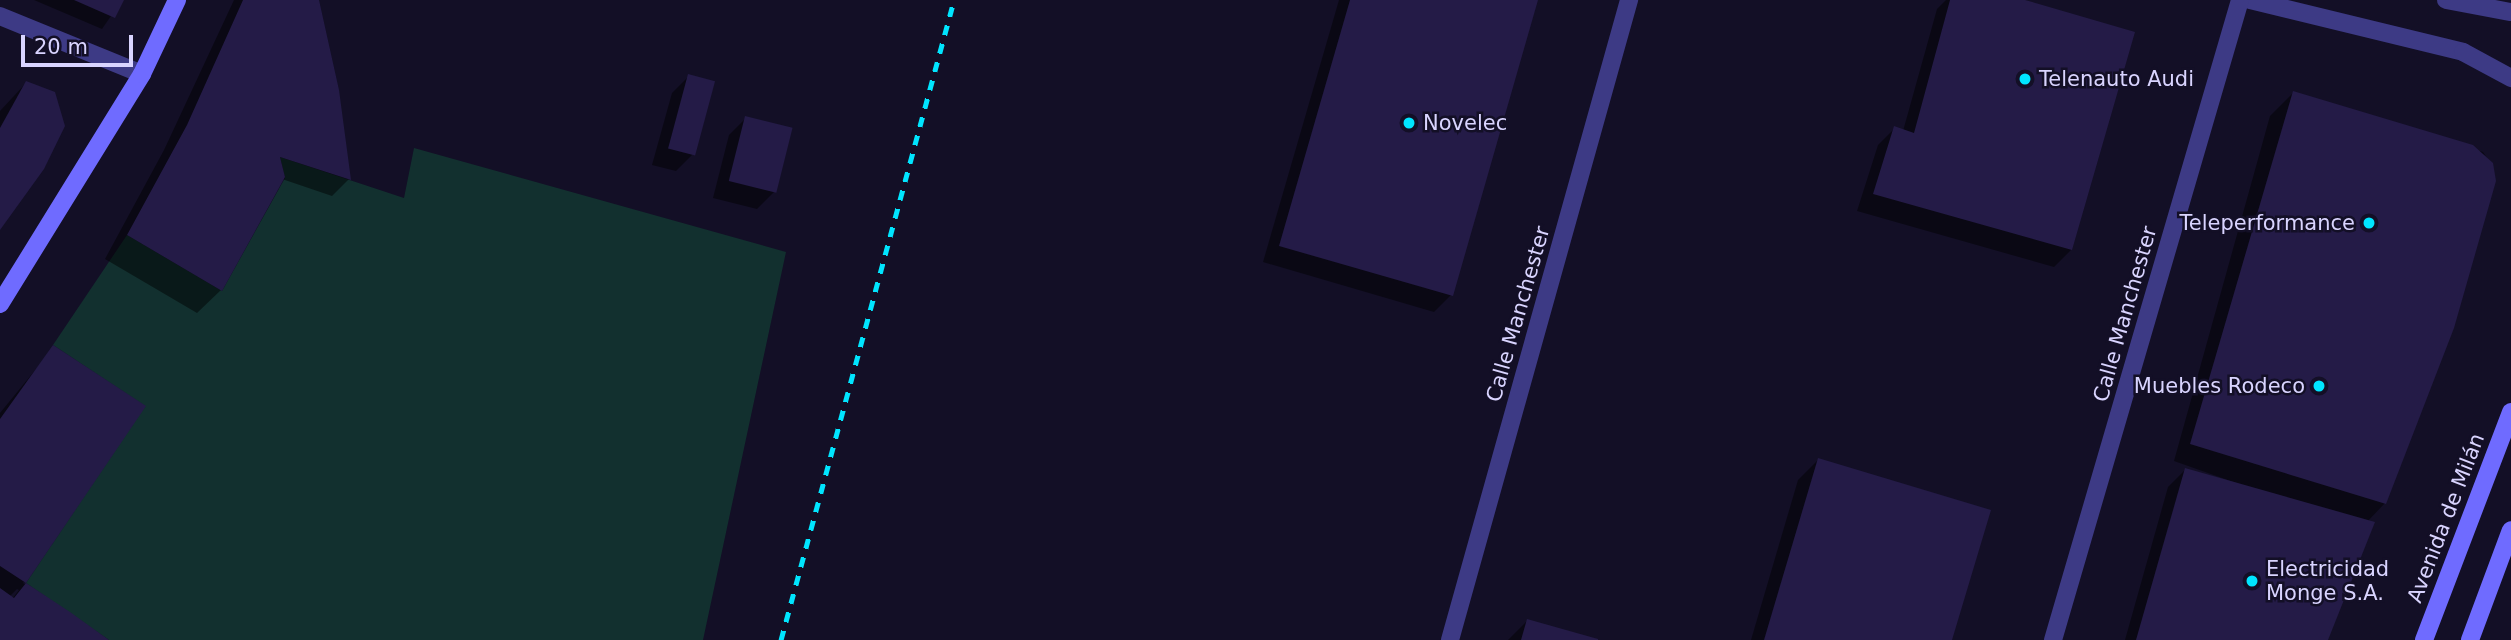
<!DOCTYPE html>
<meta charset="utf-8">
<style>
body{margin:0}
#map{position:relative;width:2511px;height:640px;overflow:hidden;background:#130f26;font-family:"DejaVu Sans",sans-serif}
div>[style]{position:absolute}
.green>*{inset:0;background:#12302f}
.shadow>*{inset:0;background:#0007}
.building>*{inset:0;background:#241b47;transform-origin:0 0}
.street>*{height:18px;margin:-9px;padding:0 9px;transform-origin:9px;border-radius:9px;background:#3d3a85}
.secondary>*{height:18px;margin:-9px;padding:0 9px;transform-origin:9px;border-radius:9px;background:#6f6bff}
.rail>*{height:5px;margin-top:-2.5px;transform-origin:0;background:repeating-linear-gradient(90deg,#00e5ff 0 10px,transparent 0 19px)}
.dots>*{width:19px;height:19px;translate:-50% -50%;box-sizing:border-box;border:4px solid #130f26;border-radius:50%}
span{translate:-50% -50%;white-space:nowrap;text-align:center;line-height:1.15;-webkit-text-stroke:5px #130f26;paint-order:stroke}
.poi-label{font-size:21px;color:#d9d4ff}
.left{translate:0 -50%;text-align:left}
.right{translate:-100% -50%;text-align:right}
.street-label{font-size:21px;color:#d9d4ff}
.scale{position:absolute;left:21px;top:35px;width:112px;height:32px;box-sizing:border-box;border:4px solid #d9d4ff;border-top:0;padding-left:9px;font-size:21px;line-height:24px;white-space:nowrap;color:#d9d4ff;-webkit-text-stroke:5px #130f26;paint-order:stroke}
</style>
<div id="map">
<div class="green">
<i style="clip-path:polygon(414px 148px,786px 252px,703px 640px,109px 640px,26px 583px,145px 406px,53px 345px,127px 235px,222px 291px,285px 178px,280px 157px,404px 198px)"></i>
</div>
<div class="shadow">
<i style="clip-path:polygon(34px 0,122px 0,102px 29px)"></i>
<i style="clip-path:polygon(234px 0,317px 0,349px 179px,332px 196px,282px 179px,221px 290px,197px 313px,105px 259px,164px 150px)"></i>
<i style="clip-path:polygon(1339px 0,1536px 0,1451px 295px,1434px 312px,1263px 262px)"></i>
<i style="clip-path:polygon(1946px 0,2019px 0,2071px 250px,2054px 267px,1857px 211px,1878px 145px,1895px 128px,1903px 131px,1937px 9px)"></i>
<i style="clip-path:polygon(689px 76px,693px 154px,676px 171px,652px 165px,672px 93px)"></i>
<i style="clip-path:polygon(26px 83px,0 227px,0 111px)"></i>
<i style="clip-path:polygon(2293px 93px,2483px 152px,2491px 164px,2385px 503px,2367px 522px,2326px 640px,2125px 640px,2168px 487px,2185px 470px,2259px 491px,2174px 461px,2270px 116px)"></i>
<i style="clip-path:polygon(746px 118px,774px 192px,757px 209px,713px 198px,729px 135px)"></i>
<i style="clip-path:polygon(evenodd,54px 347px,143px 407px,23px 583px,106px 640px,0 640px,0 413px,54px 347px,17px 589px,19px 590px,12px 599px,10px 596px,17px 589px)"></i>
<i style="clip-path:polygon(1818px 460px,1950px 640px,1751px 640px,1798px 480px)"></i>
<i style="clip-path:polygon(1527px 621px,1595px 640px,1508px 640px)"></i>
</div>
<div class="building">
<i style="clip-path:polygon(74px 0,124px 0,115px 18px)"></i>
<i style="clip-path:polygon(243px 0,319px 0,339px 90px,351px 180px,280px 157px,285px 177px,222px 291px,127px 235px,187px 125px)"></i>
<i style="clip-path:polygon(1350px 0,1538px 0,1453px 296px,1279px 246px)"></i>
<i style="clip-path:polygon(1950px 0,2025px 0,2135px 32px,2072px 250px,1873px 194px,1894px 126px,1914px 133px)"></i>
<i style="left:688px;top:74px;width:28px;height:77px;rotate:15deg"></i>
<i style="clip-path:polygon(26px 81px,55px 92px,65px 126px,44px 169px,0 230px,0 128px)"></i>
<i style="clip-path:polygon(2293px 91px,2473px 145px,2493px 163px,2496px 181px,2454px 328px,2386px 504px,2190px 444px)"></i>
<i style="left:745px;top:116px;width:49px;height:67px;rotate:14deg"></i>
<i style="clip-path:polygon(53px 345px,146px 406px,26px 583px,0 566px,0 419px)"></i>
<i style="clip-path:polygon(1818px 458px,1991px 510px,1952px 640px,1764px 640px)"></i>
<i style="clip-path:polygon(2185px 468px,2375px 522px,2328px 640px,2136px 640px)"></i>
<i style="clip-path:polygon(26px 583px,70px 612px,109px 640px,0 640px,0 588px,14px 598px)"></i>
<i style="clip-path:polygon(1527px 619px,1598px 639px,1598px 640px,1521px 640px)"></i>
</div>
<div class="street">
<i style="left:2250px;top:0;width:219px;rotate:13.7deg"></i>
<i style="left:2463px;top:52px;width:55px;rotate:28.4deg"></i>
<i style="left:2446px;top:0;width:66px;rotate:10.5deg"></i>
<i style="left:0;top:16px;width:153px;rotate:22.2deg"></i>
<i style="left:1450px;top:640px;width:665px;rotate:-74.37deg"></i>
<i style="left:2053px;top:640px;width:667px;rotate:-73.71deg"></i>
</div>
<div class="secondary">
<i style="left:0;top:304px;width:270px;rotate:-58.3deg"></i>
<i style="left:142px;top:74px;width:82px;rotate:-64.7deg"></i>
<i style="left:2424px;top:640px;width:244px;rotate:-69.1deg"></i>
<i style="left:2470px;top:640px;width:117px;rotate:-69.6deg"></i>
</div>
<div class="rail">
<i style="left:781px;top:640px;width:663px;rotate:-74.87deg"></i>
</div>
<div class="dots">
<i style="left:2025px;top:79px;background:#00e5ff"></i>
<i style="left:1409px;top:123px;background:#00e5ff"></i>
<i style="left:2369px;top:223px;background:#00e5ff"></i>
<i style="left:2319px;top:386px;background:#00e5ff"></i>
<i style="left:2252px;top:581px;background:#00e5ff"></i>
</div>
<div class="poi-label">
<span class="left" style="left:2039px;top:79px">Telenauto Audi</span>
<span class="left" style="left:1423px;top:123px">Novelec</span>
<span class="right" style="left:2355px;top:223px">Teleperformance</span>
<span class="right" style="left:2305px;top:386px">Muebles Rodeco</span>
<span class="left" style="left:2266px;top:581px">Electricidad<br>Monge S.A.</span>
</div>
<div class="street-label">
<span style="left:1518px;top:314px;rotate:-74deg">Calle Manchester</span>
<span style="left:2125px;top:314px;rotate:-74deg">Calle Manchester</span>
<span style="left:2446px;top:518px;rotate:-69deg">Avenida de Milán</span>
</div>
<div class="scale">20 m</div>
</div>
